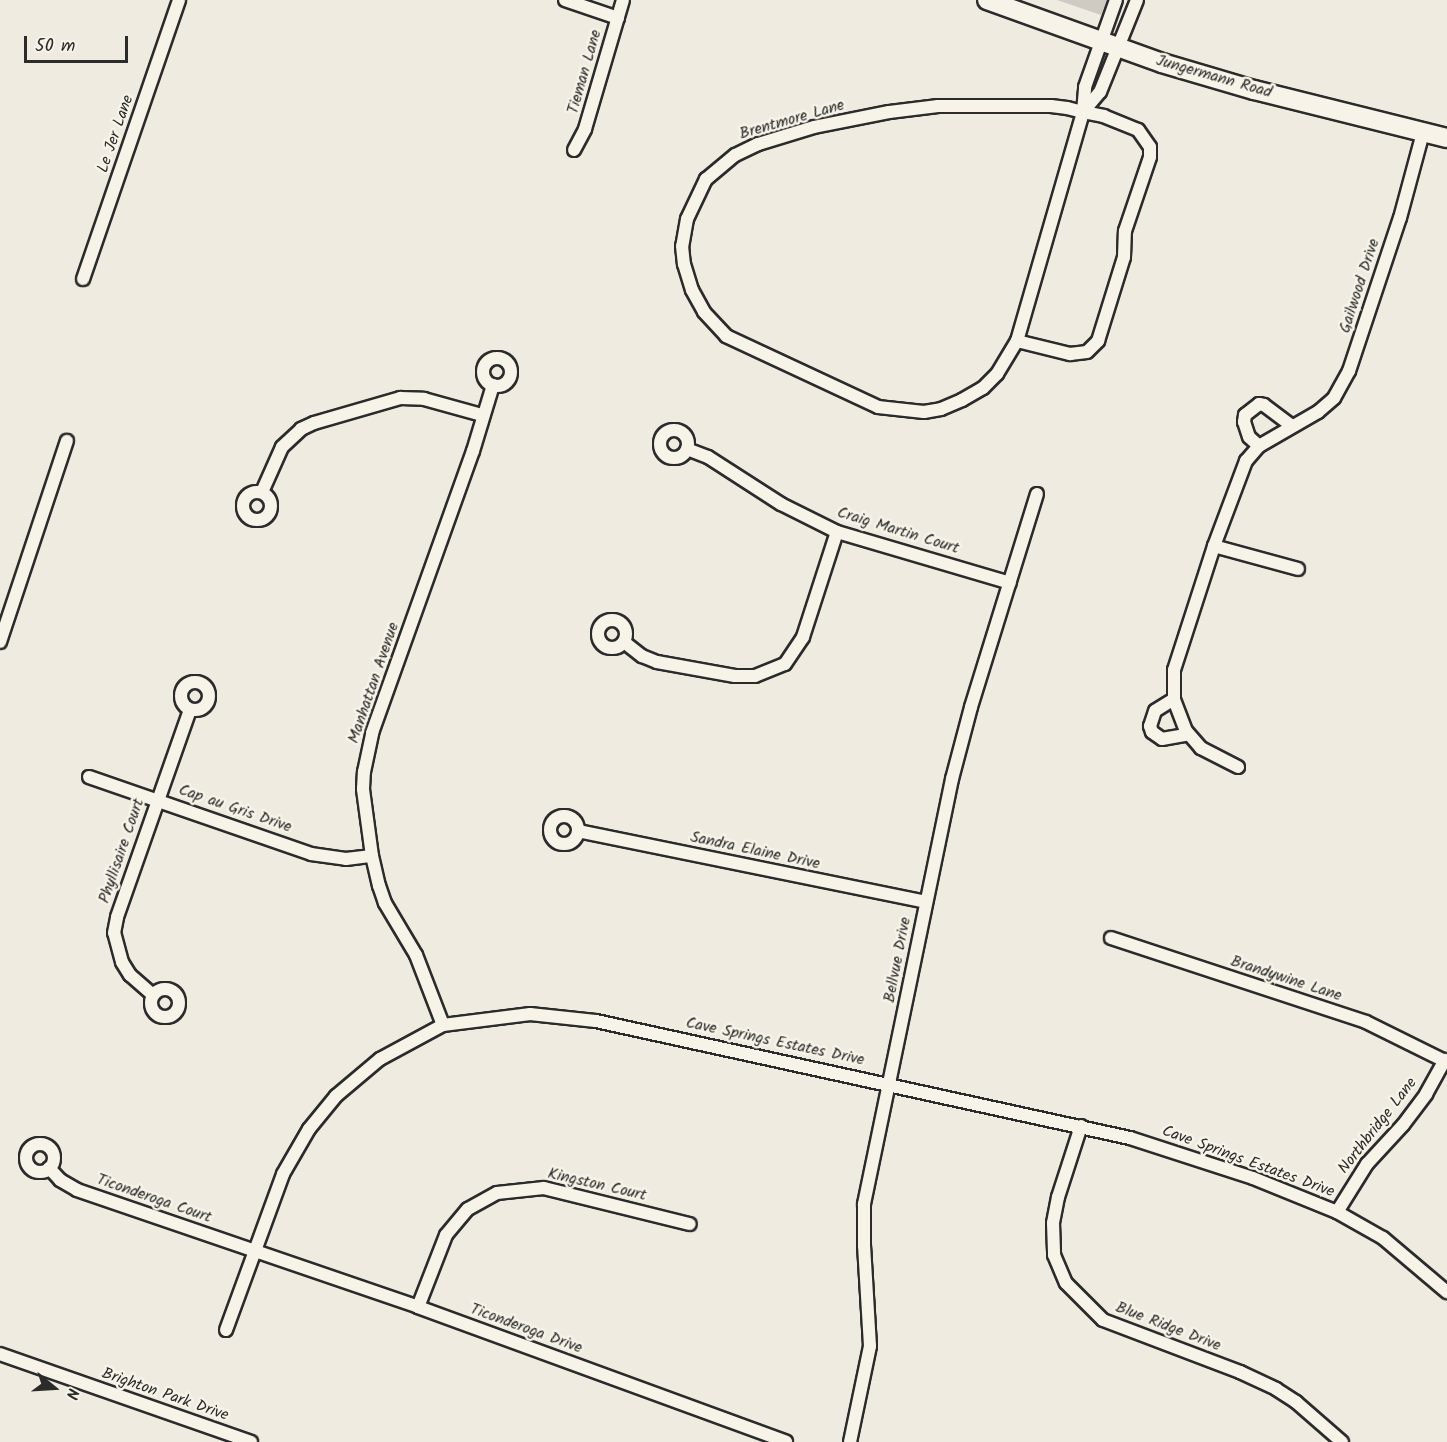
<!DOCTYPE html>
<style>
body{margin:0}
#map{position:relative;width:1447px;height:1442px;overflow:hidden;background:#efebe0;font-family:Kalam,sans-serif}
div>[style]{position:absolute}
.green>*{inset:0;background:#cfcbc2}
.roads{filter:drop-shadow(2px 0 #2b2b2b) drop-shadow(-2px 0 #2b2b2b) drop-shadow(0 2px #2b2b2b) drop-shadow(0 -2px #2b2b2b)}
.minor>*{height:12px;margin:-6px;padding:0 6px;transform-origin:6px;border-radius:6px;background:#f7f3e8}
.minor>.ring{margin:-6px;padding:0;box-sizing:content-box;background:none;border:12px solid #f7f3e8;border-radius:50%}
.primary>*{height:18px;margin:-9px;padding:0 9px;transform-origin:9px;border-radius:9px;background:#f7f3e8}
span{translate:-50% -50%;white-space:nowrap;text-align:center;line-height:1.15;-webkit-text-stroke:5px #f7f3e8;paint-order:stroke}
.street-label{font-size:16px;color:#2b2b2b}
.north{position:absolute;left:24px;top:1358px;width:60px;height:60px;-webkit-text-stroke:4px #f7f3e8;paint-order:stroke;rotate:108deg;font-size:16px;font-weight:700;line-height:24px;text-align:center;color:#2b2b2b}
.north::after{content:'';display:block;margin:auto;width:21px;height:27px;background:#2b2b2b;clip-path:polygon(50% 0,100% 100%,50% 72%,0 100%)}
.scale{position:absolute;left:24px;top:36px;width:104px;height:27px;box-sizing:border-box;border:3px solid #2b2b2b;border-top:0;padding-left:8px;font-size:18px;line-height:21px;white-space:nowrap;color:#2b2b2b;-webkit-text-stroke:4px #f7f3e8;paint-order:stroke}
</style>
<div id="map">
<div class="green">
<i style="clip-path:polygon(1057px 0,1107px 0,1101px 15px)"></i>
</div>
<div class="roads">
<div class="minor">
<i style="left:565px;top:0;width:56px;rotate:18.8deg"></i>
<i style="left:1083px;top:112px;width:26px;rotate:-50deg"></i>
<i style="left:1100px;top:92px;width:99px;rotate:-68.1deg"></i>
<i style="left:574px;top:150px;width:24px;rotate:-62deg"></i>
<i style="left:585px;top:129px;width:134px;rotate:-73.6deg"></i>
<i style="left:83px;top:279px;width:295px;rotate:-71deg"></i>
<i style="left:1017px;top:341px;width:55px;rotate:13.8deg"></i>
<i style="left:1070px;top:354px;width:17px;rotate:-7deg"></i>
<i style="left:1087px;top:352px;width:16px;rotate:-45deg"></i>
<i style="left:1098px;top:341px;width:88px;rotate:-72.8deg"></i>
<i style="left:1124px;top:257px;width:26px;rotate:-88deg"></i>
<i style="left:1125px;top:231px;width:78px;rotate:-71.3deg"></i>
<i style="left:1150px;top:157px;width:10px;rotate:-90deg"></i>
<i style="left:1150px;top:147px;width:21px;rotate:-125deg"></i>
<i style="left:1138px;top:130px;width:37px;rotate:-158deg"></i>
<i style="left:1104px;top:116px;width:21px;rotate:-169deg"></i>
<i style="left:1083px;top:112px;width:16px;rotate:-166deg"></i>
<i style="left:1067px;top:108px;width:16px;rotate:-173deg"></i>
<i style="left:1051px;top:106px;width:113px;rotate:180deg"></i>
<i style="left:938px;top:106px;width:49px;rotate:173deg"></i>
<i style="left:889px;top:112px;width:76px;rotate:168.7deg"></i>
<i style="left:814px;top:127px;width:59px;rotate:163.1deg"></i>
<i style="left:758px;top:144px;width:25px;rotate:154deg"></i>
<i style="left:735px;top:155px;width:38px;rotate:140deg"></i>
<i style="left:706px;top:179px;width:44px;rotate:115.4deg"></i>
<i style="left:687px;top:219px;width:27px;rotate:100deg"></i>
<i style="left:682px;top:246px;width:18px;rotate:84deg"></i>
<i style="left:684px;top:264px;width:27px;rotate:73deg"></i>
<i style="left:692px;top:290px;width:25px;rotate:61deg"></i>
<i style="left:704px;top:312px;width:33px;rotate:47deg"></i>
<i style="left:726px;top:336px;width:168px;rotate:25deg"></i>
<i style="left:878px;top:407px;width:46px;rotate:6.2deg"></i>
<i style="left:924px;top:412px;width:17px;rotate:-10deg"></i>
<i style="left:941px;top:409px;width:23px;rotate:-23deg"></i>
<i style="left:962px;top:400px;width:24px;rotate:-30deg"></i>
<i style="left:983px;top:388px;width:20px;rotate:-45deg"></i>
<i style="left:997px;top:374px;width:39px;rotate:-59deg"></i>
<i style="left:1017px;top:341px;width:238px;rotate:-73.9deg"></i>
<i style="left:1083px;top:112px;width:25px;rotate:-85deg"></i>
<i style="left:1085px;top:87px;width:92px;rotate:-70.4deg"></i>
<i class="ring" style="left:483px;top:358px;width:16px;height:16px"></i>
<i class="ring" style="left:660px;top:430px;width:16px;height:16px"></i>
<i style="left:1259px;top:446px;width:13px;rotate:-138deg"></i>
<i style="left:1249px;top:437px;width:16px;rotate:-108deg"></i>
<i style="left:1244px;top:422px;width:7px;rotate:-82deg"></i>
<i style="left:1245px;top:415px;width:18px;rotate:-38deg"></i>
<i style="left:1259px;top:404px;width:5px;rotate:11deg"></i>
<i style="left:1264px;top:405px;width:35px;rotate:37deg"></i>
<i style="left:687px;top:449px;width:22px;rotate:21deg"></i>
<i style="left:708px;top:457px;width:87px;rotate:32.8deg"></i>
<i style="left:781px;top:504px;width:63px;rotate:26.6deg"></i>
<i style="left:837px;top:532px;width:180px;rotate:16.4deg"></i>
<i class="ring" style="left:243px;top:492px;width:16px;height:16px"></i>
<i style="left:262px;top:492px;width:49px;rotate:-66deg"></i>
<i style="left:282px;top:447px;width:26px;rotate:-43deg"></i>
<i style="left:301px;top:429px;width:14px;rotate:-25deg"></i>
<i style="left:314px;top:423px;width:90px;rotate:-16.2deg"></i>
<i style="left:400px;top:398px;width:24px;rotate:2deg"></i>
<i style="left:424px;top:399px;width:60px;rotate:15.4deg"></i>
<i style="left:1214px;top:546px;width:87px;rotate:15.3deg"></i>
<i class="ring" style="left:598px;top:620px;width:16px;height:16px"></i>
<i style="left:0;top:642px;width:212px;rotate:-71.6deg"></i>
<i style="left:624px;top:642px;width:23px;rotate:38deg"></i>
<i style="left:642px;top:656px;width:16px;rotate:22deg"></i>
<i style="left:657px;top:662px;width:79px;rotate:10.2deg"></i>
<i style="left:735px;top:676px;width:20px"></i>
<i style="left:755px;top:676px;width:32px;rotate:-22deg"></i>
<i style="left:785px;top:664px;width:32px;rotate:-56deg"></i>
<i style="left:803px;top:637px;width:110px;rotate:-72.1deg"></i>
<i class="ring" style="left:181px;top:682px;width:16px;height:16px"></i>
<i style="left:1174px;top:699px;width:22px;rotate:148deg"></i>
<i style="left:1155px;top:711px;width:16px;rotate:108deg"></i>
<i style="left:1150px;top:726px;width:6px;rotate:72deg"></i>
<i style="left:1152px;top:732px;width:12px;rotate:35deg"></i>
<i style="left:1162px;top:739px;width:27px;rotate:-10deg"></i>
<i style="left:1238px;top:767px;width:42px;rotate:-152.8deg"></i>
<i style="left:1201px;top:748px;width:23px;rotate:-131deg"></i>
<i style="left:1186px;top:731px;width:34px;rotate:-111deg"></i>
<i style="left:1174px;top:699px;width:29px;rotate:-90deg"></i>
<i style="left:1174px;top:670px;width:130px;rotate:-72.1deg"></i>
<i style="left:1214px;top:546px;width:91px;rotate:-69.4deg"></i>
<i style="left:1246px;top:461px;width:20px;rotate:-49deg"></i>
<i style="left:1259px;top:446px;width:68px;rotate:-30deg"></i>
<i style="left:1318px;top:412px;width:21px;rotate:-41deg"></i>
<i style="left:1334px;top:398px;width:31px;rotate:-61deg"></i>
<i style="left:1349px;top:371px;width:161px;rotate:-71.6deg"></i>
<i style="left:1400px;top:218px;width:88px;rotate:-74.9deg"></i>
<i style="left:89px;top:777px;width:235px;rotate:19.1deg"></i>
<i style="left:311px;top:854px;width:35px;rotate:8deg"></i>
<i style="left:346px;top:859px;width:26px;rotate:-7deg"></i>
<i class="ring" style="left:550px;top:816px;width:16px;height:16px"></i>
<i style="left:578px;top:831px;width:355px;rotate:11.5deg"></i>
<i style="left:1111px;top:938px;width:268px;rotate:18.2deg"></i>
<i style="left:1366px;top:1022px;width:90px;rotate:26.3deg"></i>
<i class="ring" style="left:151px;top:989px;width:16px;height:16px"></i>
<i style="left:153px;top:995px;width:30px;rotate:-139deg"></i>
<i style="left:130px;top:975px;width:15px;rotate:-122deg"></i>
<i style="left:122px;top:962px;width:30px;rotate:-105deg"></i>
<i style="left:114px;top:933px;width:16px;rotate:-79deg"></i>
<i style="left:117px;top:917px;width:219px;rotate:-70.6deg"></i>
<i style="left:443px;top:1025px;width:75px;rotate:-111.1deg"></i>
<i style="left:416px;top:955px;width:61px;rotate:-120.8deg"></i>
<i style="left:385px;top:903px;width:18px;rotate:-109deg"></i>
<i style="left:379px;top:886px;width:31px;rotate:-103deg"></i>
<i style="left:372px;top:856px;width:68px;rotate:-97.7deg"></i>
<i style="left:363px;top:789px;width:17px;rotate:-87deg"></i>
<i style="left:364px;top:772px;width:40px;rotate:-78deg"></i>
<i style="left:372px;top:733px;width:300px;rotate:-70.3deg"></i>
<i style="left:473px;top:451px;width:69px;rotate:-73.1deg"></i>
<i style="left:1081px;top:1126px;width:75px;rotate:107.9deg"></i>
<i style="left:1058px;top:1197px;width:26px;rotate:101deg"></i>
<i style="left:1053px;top:1223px;width:32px;rotate:88deg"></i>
<i style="left:1054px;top:1255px;width:30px;rotate:67deg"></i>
<i style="left:1066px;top:1283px;width:52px;rotate:45deg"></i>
<i style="left:1103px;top:1320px;width:147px;rotate:20.8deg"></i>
<i style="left:1240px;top:1372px;width:40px;rotate:25deg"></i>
<i style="left:1276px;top:1389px;width:24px;rotate:33deg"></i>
<i style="left:1296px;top:1402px;width:61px;rotate:41deg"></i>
<i class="ring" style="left:26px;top:1144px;width:16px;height:16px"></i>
<i style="left:49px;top:1168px;width:16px;rotate:47deg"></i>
<i style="left:60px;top:1180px;width:20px;rotate:30deg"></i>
<i style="left:77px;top:1190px;width:361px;rotate:18.9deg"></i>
<i style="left:418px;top:1307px;width:392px;rotate:20.1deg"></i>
<i style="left:1337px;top:1212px;width:57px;rotate:-58deg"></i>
<i style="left:1367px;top:1164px;width:53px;rotate:-47.3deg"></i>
<i style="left:1403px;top:1125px;width:39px;rotate:-53deg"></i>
<i style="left:1426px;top:1094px;width:39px;rotate:-61deg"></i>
<i style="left:418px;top:1307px;width:77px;rotate:-68.7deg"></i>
<i style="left:446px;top:1235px;width:34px;rotate:-50deg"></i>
<i style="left:468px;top:1209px;width:33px;rotate:-29deg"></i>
<i style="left:497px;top:1193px;width:47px;rotate:-6.1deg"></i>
<i style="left:544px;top:1188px;width:150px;rotate:13.9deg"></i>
<i style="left:226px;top:1330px;width:166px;rotate:-69.9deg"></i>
<i style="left:283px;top:1174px;width:52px;rotate:-60deg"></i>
<i style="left:309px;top:1129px;width:43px;rotate:-50.7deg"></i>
<i style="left:336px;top:1096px;width:57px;rotate:-40.1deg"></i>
<i style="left:380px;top:1059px;width:72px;rotate:-28.4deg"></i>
<i style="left:443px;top:1025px;width:88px;rotate:-7.2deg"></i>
<i style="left:530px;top:1014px;width:66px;rotate:6.1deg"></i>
<i style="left:596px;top:1021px;width:547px;rotate:12.36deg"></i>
<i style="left:1130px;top:1138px;width:129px;rotate:18deg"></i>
<i style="left:1253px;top:1178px;width:91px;rotate:22deg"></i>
<i style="left:1337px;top:1212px;width:53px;rotate:29.5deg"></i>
<i style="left:1383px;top:1238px;width:84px;rotate:40.2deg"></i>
<i style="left:0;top:1354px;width:266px;rotate:19.3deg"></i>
<i style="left:850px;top:1442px;width:98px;rotate:-78.2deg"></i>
<i style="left:870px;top:1346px;width:100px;rotate:-93.4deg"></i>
<i style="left:864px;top:1246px;width:42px;rotate:-90deg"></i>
<i style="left:864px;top:1204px;width:434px;rotate:-78.3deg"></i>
<i style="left:952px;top:779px;width:74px;rotate:-75.2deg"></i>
<i style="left:971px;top:707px;width:223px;rotate:-72.8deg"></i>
</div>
<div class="primary">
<i style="left:987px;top:0;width:186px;rotate:19.8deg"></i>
<i style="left:1162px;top:63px;width:96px;rotate:16.4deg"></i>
<i style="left:1254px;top:90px;width:199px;rotate:14deg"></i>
</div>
</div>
<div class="street-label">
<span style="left:585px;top:72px;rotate:-74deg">Tieman Lane</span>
<span style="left:1214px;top:77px;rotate:16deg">Jungermann Road</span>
<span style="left:792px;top:120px;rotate:-16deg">Brentmore Lane</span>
<span style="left:116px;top:134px;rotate:-71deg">Le Jer Lane</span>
<span style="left:1360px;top:286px;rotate:-72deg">Gailwood Drive</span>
<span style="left:898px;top:531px;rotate:17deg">Craig Martin Court</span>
<span style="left:374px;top:683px;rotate:-71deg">Manhattan Avenue</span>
<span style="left:235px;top:809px;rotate:19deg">Cap au Gris Drive</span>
<span style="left:122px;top:851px;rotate:-71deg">Phyllisaire Court</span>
<span style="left:755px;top:851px;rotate:12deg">Sandra Elaine Drive</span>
<span style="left:898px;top:960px;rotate:-79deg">Bellvue Drive</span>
<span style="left:1286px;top:979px;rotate:18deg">Brandywine Lane</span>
<span style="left:775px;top:1042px;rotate:12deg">Cave Springs Estates Drive</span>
<span style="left:1378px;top:1126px;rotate:-52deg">Northbridge Lane</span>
<span style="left:1248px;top:1162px;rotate:20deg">Cave Springs Estates Drive</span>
<span style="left:597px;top:1185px;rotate:13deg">Kingston Court</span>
<span style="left:154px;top:1199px;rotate:19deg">Ticonderoga Court</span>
<span style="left:1168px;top:1327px;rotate:21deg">Blue Ridge Drive</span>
<span style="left:526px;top:1329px;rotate:20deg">Ticonderoga Drive</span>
<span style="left:165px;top:1395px;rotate:19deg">Brighton Park Drive</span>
</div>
<div class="north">N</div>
<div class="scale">50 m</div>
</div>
